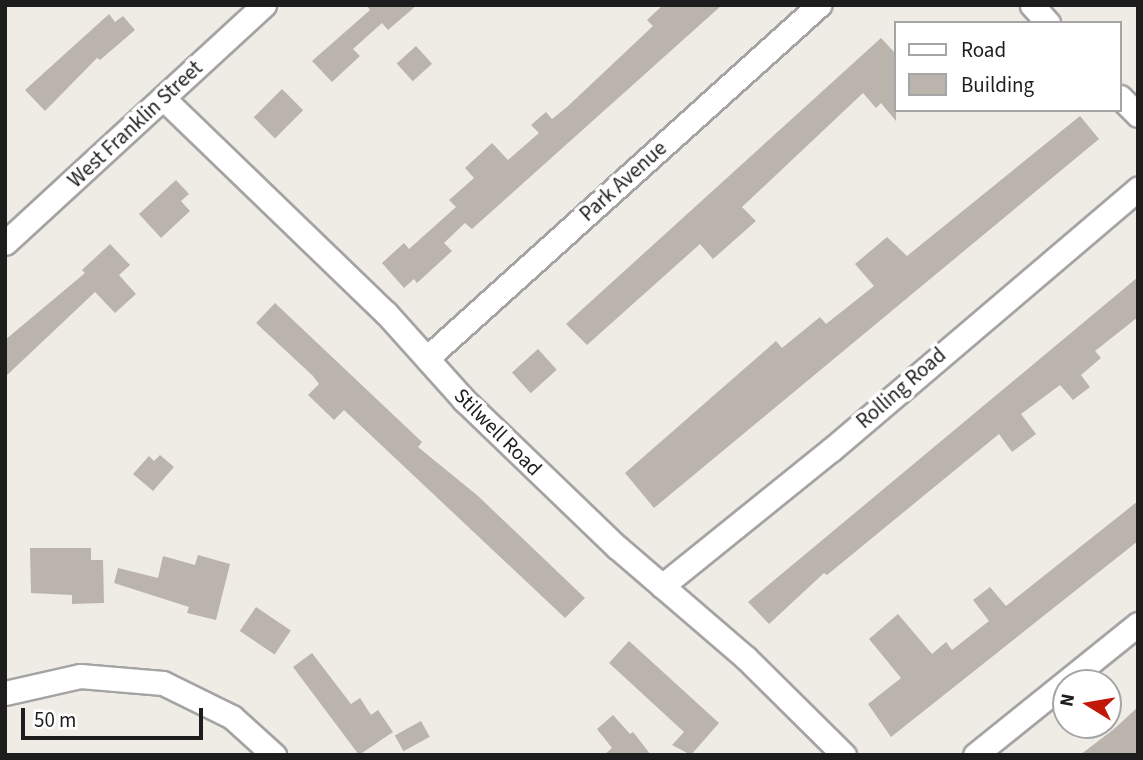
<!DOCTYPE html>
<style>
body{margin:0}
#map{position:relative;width:1143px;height:760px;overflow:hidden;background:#eeece4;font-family:"Source Sans 3",sans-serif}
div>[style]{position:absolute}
.building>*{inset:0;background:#bbb4ad;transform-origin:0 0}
.roads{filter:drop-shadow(2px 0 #a4a4a4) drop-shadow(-2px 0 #a4a4a4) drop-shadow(0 2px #a4a4a4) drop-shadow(0 -2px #a4a4a4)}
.street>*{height:23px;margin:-11.5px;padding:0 11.5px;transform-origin:11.5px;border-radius:11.5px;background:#fff}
span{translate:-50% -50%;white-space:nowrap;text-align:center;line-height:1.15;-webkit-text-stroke:7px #fff;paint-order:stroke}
.street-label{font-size:21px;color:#1d1d1d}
.frame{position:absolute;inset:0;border:7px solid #1d1d1d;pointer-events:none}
.legend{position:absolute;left:894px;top:21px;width:228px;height:91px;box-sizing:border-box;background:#fff;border:2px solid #a5a5a5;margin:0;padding:9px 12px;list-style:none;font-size:21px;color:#1d1d1d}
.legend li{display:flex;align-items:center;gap:14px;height:35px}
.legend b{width:35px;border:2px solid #a5a5a5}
.north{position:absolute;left:1052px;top:669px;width:70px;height:70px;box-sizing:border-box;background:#fff;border:2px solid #a5a5a5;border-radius:50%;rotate:281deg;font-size:19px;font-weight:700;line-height:28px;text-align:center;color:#1d1d1d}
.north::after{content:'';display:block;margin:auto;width:24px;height:32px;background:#c31708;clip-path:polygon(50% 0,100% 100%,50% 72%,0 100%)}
.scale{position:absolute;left:21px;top:708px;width:182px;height:32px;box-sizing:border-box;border:4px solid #1d1d1d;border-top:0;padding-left:9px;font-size:21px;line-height:24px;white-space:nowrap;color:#1d1d1d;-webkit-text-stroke:5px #fff;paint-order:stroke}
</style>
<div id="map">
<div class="building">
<i style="clip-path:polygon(366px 5px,417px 5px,388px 30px,382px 23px,353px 49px,360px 56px,332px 82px,312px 61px,370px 10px)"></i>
<i style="clip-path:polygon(663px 5px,722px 5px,472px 229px,465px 223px,444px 243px,452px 251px,417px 283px,414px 279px,404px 288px,382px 263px,404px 243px,409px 249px,456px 207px,449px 200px,474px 178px,465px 168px,492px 143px,508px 160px,539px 133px,531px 125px,546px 112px,552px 119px,567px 107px,653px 26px,647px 20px)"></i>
<i style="clip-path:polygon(109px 14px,115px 22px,123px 16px,135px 30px,100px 60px,97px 58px,45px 111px,25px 90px)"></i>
<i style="clip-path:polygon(881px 38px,896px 54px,896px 121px,881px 103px,876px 108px,863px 93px,742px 207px,756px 221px,713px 259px,700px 244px,587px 345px,566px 324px)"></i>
<i style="left:416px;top:46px;width:24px;height:26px;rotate:48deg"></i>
<i style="left:282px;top:89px;width:30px;height:40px;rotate:45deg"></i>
<i style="clip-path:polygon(1080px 116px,1099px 139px,654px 508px,625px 473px,776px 341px,782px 348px,820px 317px,826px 324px,874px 286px,855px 264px,887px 237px,907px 256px)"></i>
<i style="clip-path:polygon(176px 180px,189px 194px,181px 201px,190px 211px,161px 238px,139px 214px)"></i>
<i style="clip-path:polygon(110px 244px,130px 265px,119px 275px,136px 294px,115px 313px,95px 292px,5px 377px,5px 340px,85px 273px,82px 270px)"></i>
<i style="clip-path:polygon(1138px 277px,1138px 317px,1095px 351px,1101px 358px,1081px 375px,1090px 387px,1073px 400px,1060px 385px,1021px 414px,1036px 434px,1012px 452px,999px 434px,827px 575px,824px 573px,769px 624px,748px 602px)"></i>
<i style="clip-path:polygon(275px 303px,422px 442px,418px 447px,478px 496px,585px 598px,565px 618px,344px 410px,334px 420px,308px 395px,319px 384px,313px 376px,256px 323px)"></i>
<i style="left:538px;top:349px;width:28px;height:35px;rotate:48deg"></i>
<i style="clip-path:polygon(160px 455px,174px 467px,153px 491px,133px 474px,149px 456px,154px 461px)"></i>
<i style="clip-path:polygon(1138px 501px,1138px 541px,891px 737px,868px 704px,901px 678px,869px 639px,898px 614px,932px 654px,946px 642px,952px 650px,989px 621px,973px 600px,990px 587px,1006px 606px)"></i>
<i style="clip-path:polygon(30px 548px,91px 548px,91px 560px,103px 560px,104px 603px,72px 604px,72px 595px,31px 593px)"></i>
<i style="clip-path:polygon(198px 555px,230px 564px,216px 620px,187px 613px,189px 607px,114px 583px,118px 568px,158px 578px,163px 556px,195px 565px)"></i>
<i style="left:256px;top:607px;width:42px;height:29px;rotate:34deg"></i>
<i style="clip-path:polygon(629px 641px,719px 723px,691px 755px,672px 745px,684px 732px,609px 663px)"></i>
<i style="clip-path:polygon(312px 653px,351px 704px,360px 698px,371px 715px,378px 710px,393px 732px,359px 755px,293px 667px)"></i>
<i style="clip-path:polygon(1138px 707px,1138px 755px,1080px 755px,1114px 729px)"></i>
<i style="clip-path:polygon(613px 715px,630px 734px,633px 732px,651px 755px,604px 755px,612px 748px,597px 729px)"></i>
<i style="left:421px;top:721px;width:18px;height:30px;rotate:61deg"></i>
</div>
<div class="roads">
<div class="street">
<i style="left:1032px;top:5px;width:24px;rotate:48deg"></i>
<i style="left:1120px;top:97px;width:25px;rotate:45deg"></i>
<i style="left:163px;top:98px;width:310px;rotate:44deg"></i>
<i style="left:386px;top:313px;width:117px;rotate:48.1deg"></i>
<i style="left:464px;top:400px;width:212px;rotate:43.9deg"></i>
<i style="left:617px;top:547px;width:170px;rotate:40.7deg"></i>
<i style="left:746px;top:658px;width:138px;rotate:44.7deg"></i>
<i style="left:5px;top:243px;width:352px;rotate:-42.6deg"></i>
<i style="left:427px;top:358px;width:528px;rotate:-42deg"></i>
<i style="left:662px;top:586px;width:218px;rotate:-38.9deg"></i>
<i style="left:832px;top:449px;width:402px;rotate:-40.4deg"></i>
<i style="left:5px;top:693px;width:77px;rotate:-12.8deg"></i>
<i style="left:80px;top:676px;width:83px;rotate:4.8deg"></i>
<i style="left:163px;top:683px;width:77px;rotate:26.2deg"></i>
<i style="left:232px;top:717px;width:57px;rotate:42.1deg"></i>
<i style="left:975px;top:755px;width:209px;rotate:-38.8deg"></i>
</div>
</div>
<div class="street-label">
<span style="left:135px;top:124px;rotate:-43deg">West Franklin Street</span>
<span style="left:623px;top:181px;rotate:-42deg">Park Avenue</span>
<span style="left:901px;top:388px;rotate:-41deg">Rolling Road</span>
<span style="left:498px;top:432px;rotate:45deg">Stilwell Road</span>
</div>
<div class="frame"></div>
<ul class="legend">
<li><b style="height:9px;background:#fff"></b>Road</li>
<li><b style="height:19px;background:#bbb4ad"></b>Building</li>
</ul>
<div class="north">N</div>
<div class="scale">50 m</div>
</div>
